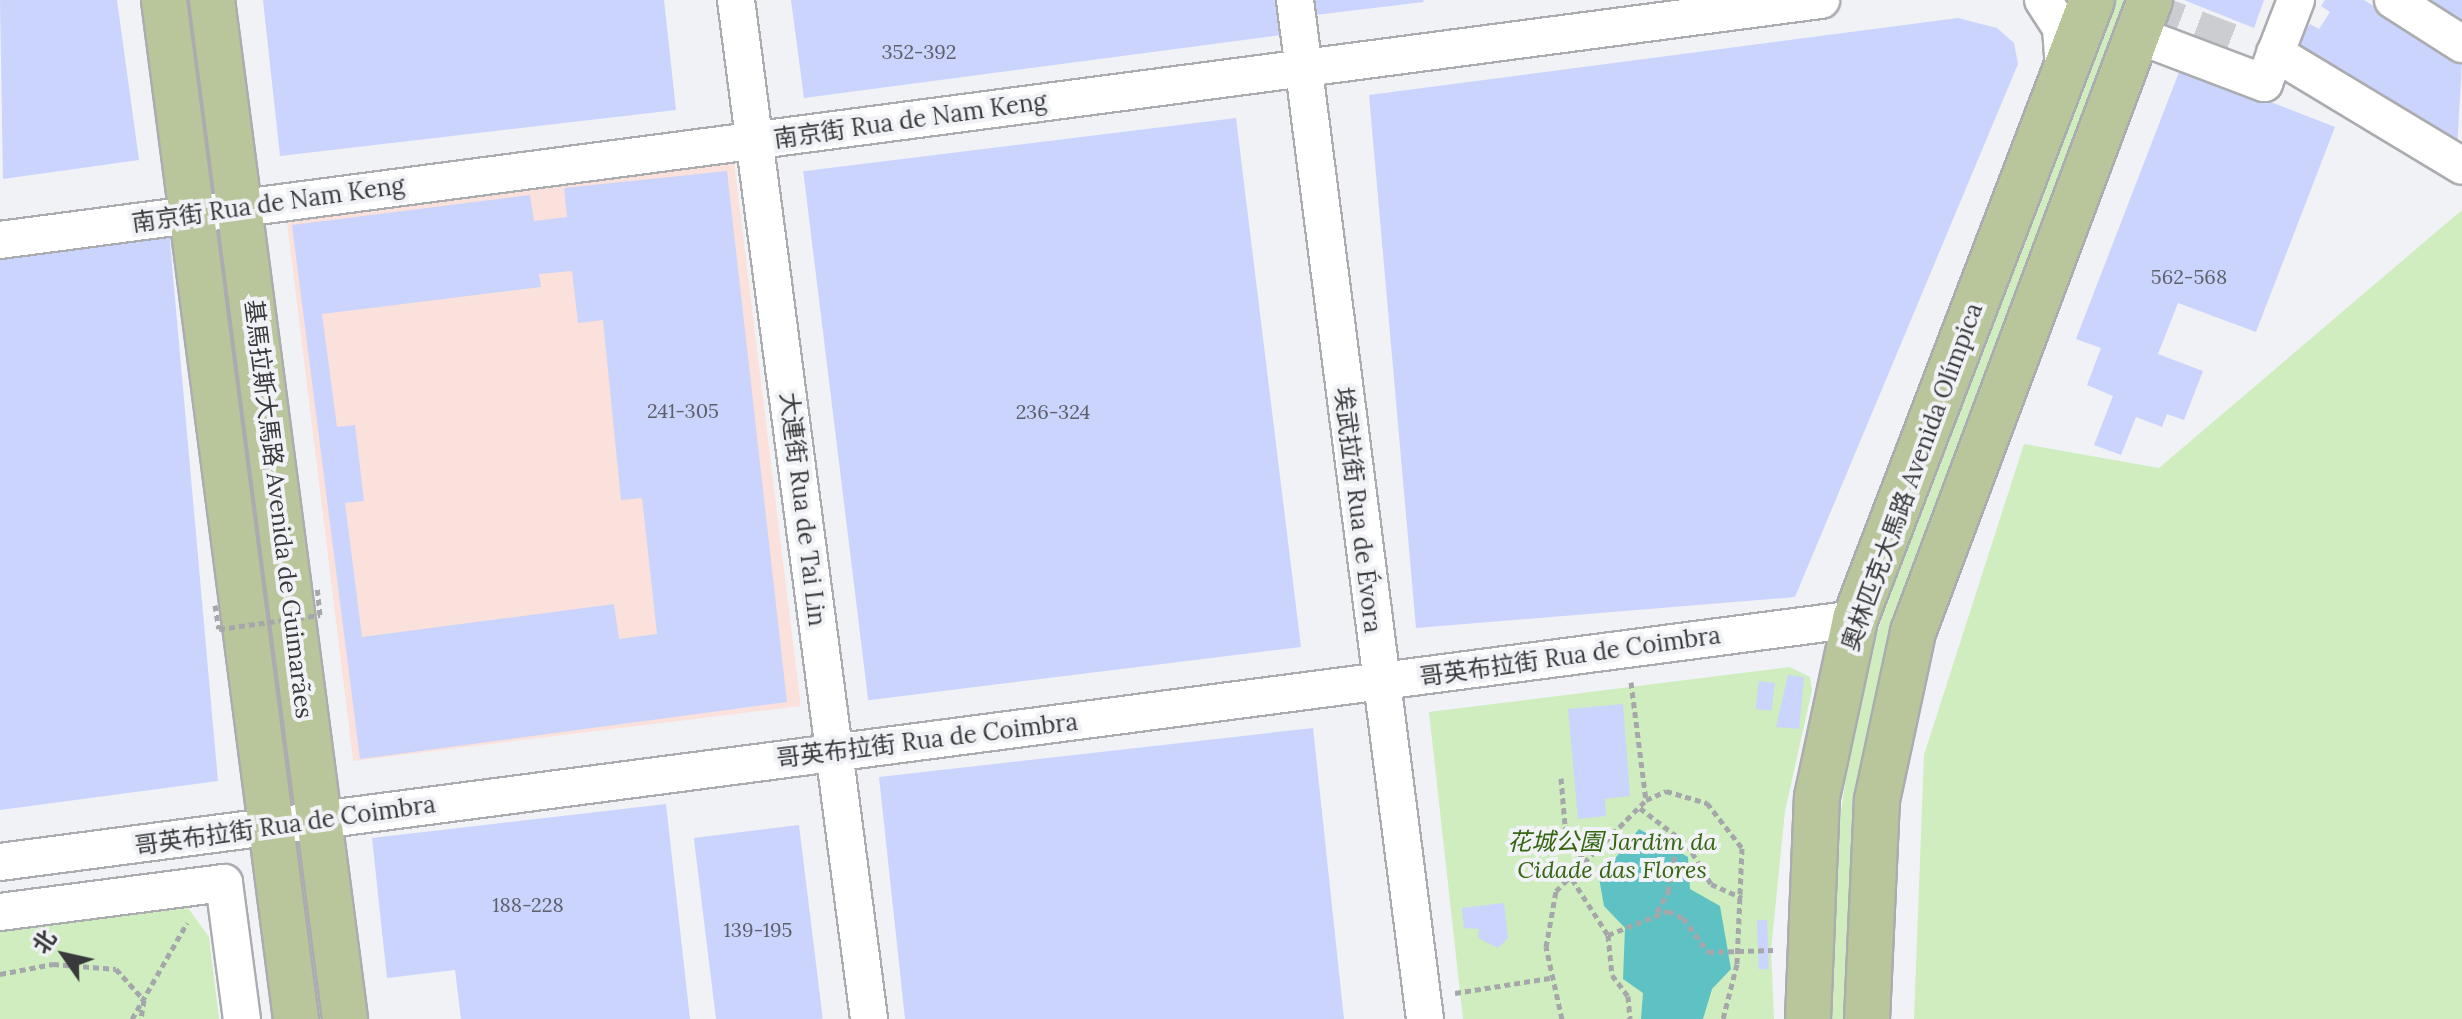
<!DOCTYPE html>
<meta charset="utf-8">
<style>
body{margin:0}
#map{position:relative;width:2462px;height:1019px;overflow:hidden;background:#f0f2f6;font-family:Lora,"Noto Sans SC",serif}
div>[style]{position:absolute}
.education>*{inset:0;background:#fbe1db;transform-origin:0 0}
.green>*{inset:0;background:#cfedbf}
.water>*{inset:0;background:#5ec2c5}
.building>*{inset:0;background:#cbd4fc;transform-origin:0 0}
.minor-tunnel>*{height:36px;margin-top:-18px;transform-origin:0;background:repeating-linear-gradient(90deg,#cbcdd1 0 36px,transparent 0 54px)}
.path>*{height:5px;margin-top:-2.5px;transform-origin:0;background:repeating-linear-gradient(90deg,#a6a7aa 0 6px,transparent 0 10px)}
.roads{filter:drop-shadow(2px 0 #abacb0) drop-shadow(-2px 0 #abacb0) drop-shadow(0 2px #abacb0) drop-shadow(0 -2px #abacb0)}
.minor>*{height:36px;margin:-18px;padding:0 18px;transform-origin:18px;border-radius:18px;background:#fff}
.major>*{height:44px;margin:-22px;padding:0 22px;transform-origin:22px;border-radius:22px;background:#b9c59a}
.path-bridge>*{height:5px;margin-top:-2.5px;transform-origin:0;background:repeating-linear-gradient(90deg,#a6a7aa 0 6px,transparent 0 10px)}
span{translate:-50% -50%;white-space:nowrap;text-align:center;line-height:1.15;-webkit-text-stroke:8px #f0f2f6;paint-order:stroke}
.number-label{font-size:20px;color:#5e606b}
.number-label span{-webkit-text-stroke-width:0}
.street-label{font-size:24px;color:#39393b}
.park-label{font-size:24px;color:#366612;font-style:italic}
.north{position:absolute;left:24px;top:915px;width:80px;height:80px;-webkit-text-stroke:6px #f0f2f6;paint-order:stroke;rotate:304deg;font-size:22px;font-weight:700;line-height:32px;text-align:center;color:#39393b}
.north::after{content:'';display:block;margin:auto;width:28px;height:36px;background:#39393b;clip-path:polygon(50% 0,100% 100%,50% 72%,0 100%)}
</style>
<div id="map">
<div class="education">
<i style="left:734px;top:162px;width:548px;height:451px;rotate:83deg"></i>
</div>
<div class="green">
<i style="clip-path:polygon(2113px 0,2131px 0,1879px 690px,1858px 785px,1852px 1019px,1831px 1019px,1836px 848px,1857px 700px,1900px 557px)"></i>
<i style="clip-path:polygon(2462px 210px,2462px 1019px,1914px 1019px,1924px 755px,2024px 444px,2159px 468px)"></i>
<i style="clip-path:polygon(1790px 667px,1810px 677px,1812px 690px,1785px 811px,1771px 950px,1774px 1019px,1463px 1019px,1429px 712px)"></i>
<i style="clip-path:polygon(172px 900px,188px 908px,209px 937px,219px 1019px,0 1019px,0 917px)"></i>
</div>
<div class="water">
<i style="clip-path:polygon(1639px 829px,1688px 857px,1690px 889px,1720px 906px,1731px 969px,1712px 989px,1703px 1019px,1641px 1019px,1643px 993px,1623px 979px,1625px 928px,1604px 906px,1599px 878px)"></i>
</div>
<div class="building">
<i style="clip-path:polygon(0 0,117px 0,139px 160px,3px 179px)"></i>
<i style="clip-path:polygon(263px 0,664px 0,676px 110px,280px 156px)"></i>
<i style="clip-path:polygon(791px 0,1285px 0,1289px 34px,804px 98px)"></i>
<i style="clip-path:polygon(1305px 0,1423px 0,1424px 2px,1307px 16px)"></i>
<i style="clip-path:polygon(2184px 0,2264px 0,2254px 28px)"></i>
<i style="clip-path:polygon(2325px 0,2364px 0,2462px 62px,2457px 149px,2295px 46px,2310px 24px,2319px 29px,2330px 12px,2321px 6px)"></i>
<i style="clip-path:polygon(2414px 0,2462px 0,2462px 31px)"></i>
<i style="clip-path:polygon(1958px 18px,1997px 28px,2014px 43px,2018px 64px,1795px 597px,1416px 628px,1369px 95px)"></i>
<i style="clip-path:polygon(2181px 67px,2335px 127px,2256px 332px,2178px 303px,2158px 354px,2203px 371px,2184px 420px,2167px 414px,2162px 427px,2136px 417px,2121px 455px,2094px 445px,2113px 396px,2087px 385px,2101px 348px,2076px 339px)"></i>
<i style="left:1236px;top:118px;width:533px;height:436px;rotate:83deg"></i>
<i style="clip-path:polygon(evenodd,727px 171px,787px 702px,360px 759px,292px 225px,530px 195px,534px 221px,567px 217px,564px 188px,727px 171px,572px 271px,578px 323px,603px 320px,621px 500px,642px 498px,657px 634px,619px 639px,614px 604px,362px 637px,345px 503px,364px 501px,355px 425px,337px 427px,322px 314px,541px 287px,539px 274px,572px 271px)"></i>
<i style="clip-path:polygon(169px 231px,218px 781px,0 810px,0 257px)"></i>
<i style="clip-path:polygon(1788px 675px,1804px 677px,1799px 729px,1776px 727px)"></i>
<i style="left:1759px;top:681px;width:16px;height:28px;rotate:7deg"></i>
<i style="clip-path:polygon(1623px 704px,1630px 796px,1605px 799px,1606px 816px,1578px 819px,1568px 709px)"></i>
<i style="clip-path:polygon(1313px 728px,1344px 1019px,905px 1019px,879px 777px)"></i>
<i style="clip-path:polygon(666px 804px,690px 1019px,461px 1019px,455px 970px,387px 978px,372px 838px)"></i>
<i style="left:799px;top:825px;width:195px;height:106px;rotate:83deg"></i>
<i style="clip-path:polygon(1504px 903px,1508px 938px,1498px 948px,1478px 938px,1479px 929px,1464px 928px,1462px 908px)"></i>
<i style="left:1767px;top:920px;width:49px;height:10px;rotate:88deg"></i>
</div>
<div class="minor-tunnel">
<i style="left:2146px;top:9px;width:106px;rotate:21deg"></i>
</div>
<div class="path">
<i style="left:1631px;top:682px;width:119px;rotate:82.8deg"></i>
<i style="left:1561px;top:778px;width:48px;rotate:85.2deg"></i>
<i style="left:1565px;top:826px;width:47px;rotate:61.8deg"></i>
<i style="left:1640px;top:808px;width:59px;rotate:37.5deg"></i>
<i style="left:1687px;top:844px;width:47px;rotate:59deg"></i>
<i style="left:1711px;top:884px;width:34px;rotate:24deg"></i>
<i style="left:1572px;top:879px;width:67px;rotate:57.3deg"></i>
<i style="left:1608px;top:935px;width:65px;rotate:-21.8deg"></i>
<i style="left:1668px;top:911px;width:17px;rotate:25deg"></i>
<i style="left:1683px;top:918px;width:42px;rotate:53.7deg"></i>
<i style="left:1708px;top:952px;width:65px;rotate:-1.8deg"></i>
<i style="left:1657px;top:912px;width:23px;rotate:-61deg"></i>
<i style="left:1668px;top:892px;width:56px;rotate:-79.7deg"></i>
<i style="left:1608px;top:935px;width:40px;rotate:84.3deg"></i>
<i style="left:1612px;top:975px;width:26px;rotate:53deg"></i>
<i style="left:1628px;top:996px;width:23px;rotate:85deg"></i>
<i style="left:0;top:974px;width:54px;rotate:-10.7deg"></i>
<i style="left:53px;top:964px;width:63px;rotate:4.5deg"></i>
<i style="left:116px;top:969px;width:42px;rotate:47.9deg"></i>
<i style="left:144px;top:1000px;width:19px;rotate:99deg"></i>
<i style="left:1455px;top:993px;width:96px;rotate:-9deg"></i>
<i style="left:132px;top:1019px;width:111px;rotate:-60.2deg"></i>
<i style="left:1562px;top:1019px;width:74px;rotate:-102.5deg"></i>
<i style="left:1546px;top:947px;width:57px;rotate:-79.9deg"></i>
<i style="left:1556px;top:891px;width:128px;rotate:-45.3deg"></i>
<i style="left:1646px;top:800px;width:22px;rotate:-24deg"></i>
<i style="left:1666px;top:791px;width:43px;rotate:16.3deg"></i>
<i style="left:1707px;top:803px;width:57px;rotate:52.1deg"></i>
<i style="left:1742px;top:848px;width:116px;rotate:92.5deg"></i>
<i style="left:1737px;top:964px;width:57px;rotate:104.3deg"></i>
</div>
<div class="roads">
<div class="minor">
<i style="left:736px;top:0;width:1028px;rotate:82.56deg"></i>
<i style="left:1295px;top:0;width:1027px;rotate:82.73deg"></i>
<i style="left:2043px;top:0;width:33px;rotate:57deg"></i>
<i style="left:2061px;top:28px;width:42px;rotate:85.9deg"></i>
<i style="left:2393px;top:0;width:82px;rotate:32.5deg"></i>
<i style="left:2137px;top:35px;width:136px;rotate:20.7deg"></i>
<i style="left:2264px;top:83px;width:89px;rotate:-68.9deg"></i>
<i style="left:2275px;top:53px;width:218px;rotate:31.1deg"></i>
<i style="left:0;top:240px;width:1837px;rotate:-7.51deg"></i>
<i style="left:0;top:862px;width:1871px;rotate:-7.46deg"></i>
<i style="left:0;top:912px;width:226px;rotate:-7.4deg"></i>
<i style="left:224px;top:883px;width:137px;rotate:82.5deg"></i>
</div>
<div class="major">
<i style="left:164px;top:0;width:1028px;rotate:82.62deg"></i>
<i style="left:212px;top:0;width:1028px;rotate:82.56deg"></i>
<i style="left:1808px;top:1019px;width:222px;rotate:-87.7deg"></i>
<i style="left:1817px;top:797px;width:182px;rotate:-77.9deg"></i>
<i style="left:1855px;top:619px;width:663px;rotate:-69.05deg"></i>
<i style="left:1867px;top:1019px;width:219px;rotate:-87.4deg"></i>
<i style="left:1877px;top:800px;width:172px;rotate:-77.9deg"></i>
<i style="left:1913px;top:632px;width:675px;rotate:-69.44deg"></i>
</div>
</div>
<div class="path-bridge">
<i style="left:215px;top:605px;width:24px;rotate:81deg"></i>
<i style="left:219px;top:629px;width:102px;rotate:-7.9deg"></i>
<i style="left:320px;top:615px;width:28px;rotate:-96deg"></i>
</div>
<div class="number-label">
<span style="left:919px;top:51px">352-392</span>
<span style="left:2189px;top:276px">562-568</span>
<span style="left:683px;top:410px">241-305</span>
<span style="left:1053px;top:411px">236-324</span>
<span style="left:528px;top:904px">188-228</span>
<span style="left:758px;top:929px">139-195</span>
</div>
<div class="street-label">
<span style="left:910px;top:120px;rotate:-8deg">南京街 Rua de Nam Keng</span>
<span style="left:268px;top:204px;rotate:-8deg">南京街 Rua de Nam Keng</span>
<span style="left:1912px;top:477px;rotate:-70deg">奧林匹克大馬路 Avenida Olímpica</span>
<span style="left:279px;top:509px;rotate:83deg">基馬拉斯大馬路 Avenida de Guimarães</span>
<span style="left:803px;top:509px;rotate:83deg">大連街 Rua de Tai Lin</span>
<span style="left:1358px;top:510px;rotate:83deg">埃武拉街 Rua de Évora</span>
<span style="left:1570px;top:656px;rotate:-8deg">哥英布拉街 Rua de Coimbra</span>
<span style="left:927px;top:740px;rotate:-7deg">哥英布拉街 Rua de Coimbra</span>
<span style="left:285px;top:825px;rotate:-8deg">哥英布拉街 Rua de Coimbra</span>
</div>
<div class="park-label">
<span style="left:1612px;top:856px">花城公園 Jardim da<br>Cidade das Flores</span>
</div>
<div class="north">北</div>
</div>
